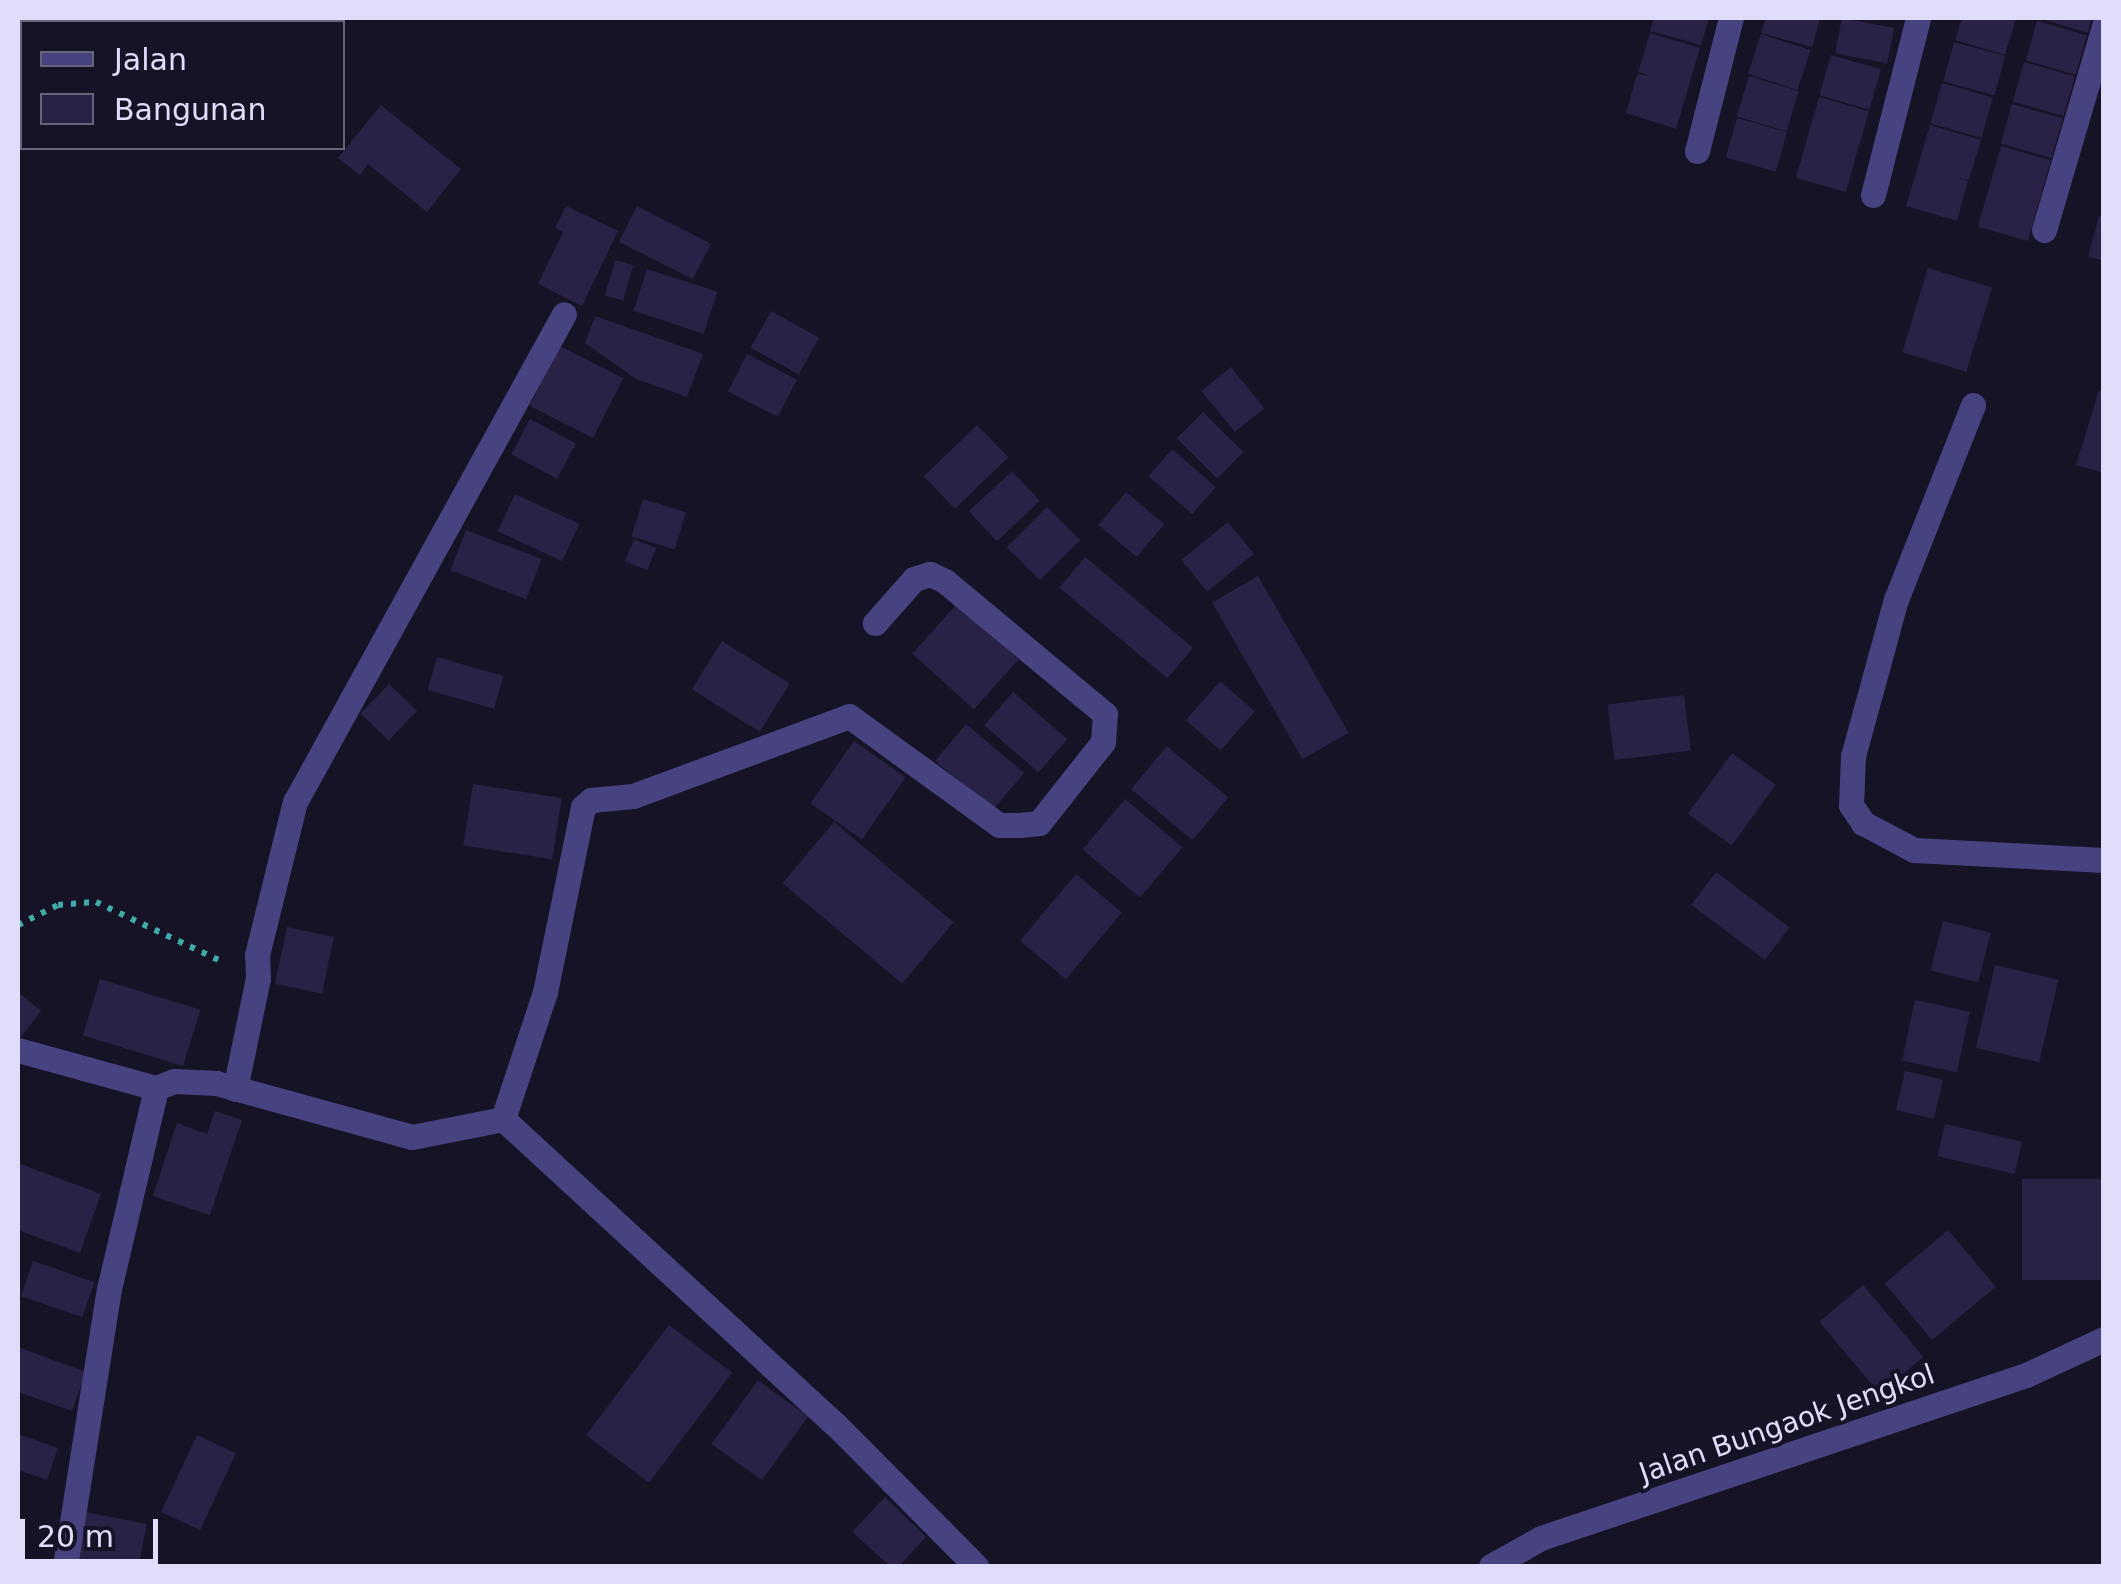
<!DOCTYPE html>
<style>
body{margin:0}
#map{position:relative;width:2121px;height:1584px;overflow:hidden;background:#161327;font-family:"DejaVu Sans",sans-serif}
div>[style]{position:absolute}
.building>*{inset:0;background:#292146;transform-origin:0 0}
.path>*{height:6px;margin-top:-3px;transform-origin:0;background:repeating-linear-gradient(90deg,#3eada7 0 5px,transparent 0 13px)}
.minor>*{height:25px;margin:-12.5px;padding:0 12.5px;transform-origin:12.5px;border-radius:12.5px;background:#464380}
span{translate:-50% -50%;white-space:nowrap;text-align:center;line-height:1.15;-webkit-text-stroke:8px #161327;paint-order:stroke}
.street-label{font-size:28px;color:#e0ddfb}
.frame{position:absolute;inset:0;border:20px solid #e0ddfb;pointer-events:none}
.legend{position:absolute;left:20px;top:20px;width:325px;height:130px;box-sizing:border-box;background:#161327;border:2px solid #67647c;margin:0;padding:12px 18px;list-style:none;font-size:30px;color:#e0ddfb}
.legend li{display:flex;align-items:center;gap:20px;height:50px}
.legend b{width:50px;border:2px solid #67647c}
.scale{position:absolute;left:20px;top:1519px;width:138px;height:45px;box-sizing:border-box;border:5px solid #e0ddfb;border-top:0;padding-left:12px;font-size:30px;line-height:35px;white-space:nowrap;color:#e0ddfb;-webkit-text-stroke:8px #161327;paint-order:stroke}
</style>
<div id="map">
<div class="building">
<i style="clip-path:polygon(1654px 18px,1709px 18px,1701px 45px,1650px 31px)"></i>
<i style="clip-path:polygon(1766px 18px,1820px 18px,1812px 47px,1761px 33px)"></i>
<i style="left:1842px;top:18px;width:53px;height:36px;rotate:11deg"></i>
<i style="clip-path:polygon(1962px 18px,2016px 18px,2005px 55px,1955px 40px)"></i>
<i style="clip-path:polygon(2038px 18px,2092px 18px,2088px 33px)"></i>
<i style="left:2037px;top:21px;width:52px;height:41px;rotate:16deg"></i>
<i style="clip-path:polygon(1650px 33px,1700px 48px,1676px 129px,1626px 113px,1637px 74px,1650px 76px,1638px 72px)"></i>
<i style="left:1761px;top:34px;width:52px;height:42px;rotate:18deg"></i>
<i style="left:1954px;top:42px;width:53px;height:41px;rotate:15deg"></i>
<i style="left:1831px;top:55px;width:52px;height:42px;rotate:16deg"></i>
<i style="left:2024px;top:62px;width:53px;height:41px;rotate:16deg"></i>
<i style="left:1749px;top:76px;width:52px;height:42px;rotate:17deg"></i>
<i style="left:1942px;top:83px;width:53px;height:42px;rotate:16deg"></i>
<i style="left:1819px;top:97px;width:52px;height:84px;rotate:16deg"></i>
<i style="left:2012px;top:104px;width:53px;height:41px;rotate:16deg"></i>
<i style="clip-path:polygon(381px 105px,461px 169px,427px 212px,368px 164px,360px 175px,338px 158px)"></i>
<i style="left:1737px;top:118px;width:52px;height:41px;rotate:16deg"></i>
<i style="clip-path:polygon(1930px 125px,1981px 140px,1969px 180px,1956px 178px,1968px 181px,1957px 221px,1906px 206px)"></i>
<i style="left:2001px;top:146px;width:52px;height:84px;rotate:16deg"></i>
<i style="clip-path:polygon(566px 206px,618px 231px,582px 306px,538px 284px,563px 232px,555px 228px)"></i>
<i style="left:637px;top:206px;width:83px;height:40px;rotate:27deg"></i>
<i style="clip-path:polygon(2099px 216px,2104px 218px,2104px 261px,2088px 256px)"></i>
<i style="left:615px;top:260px;width:19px;height:37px;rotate:16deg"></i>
<i style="left:1928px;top:268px;width:67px;height:88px;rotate:17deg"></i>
<i style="left:647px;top:269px;width:74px;height:44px;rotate:18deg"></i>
<i style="left:771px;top:311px;width:55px;height:42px;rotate:29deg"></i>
<i style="clip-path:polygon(595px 316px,703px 354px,687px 397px,636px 379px,585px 343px)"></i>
<i style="left:560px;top:346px;width:71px;height:67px;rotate:27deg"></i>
<i style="left:747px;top:354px;width:56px;height:42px;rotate:27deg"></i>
<i style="left:1231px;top:367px;width:53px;height:38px;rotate:51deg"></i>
<i style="clip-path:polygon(2099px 390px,2104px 391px,2104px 473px,2076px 465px)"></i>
<i style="left:1203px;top:412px;width:57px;height:37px;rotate:45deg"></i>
<i style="left:530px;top:419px;width:52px;height:40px;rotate:28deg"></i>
<i style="left:977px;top:425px;width:45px;height:74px;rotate:46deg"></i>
<i style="left:1172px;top:449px;width:58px;height:36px;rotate:41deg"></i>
<i style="left:1012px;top:471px;width:41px;height:59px;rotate:47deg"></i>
<i style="left:1126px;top:492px;width:50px;height:43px;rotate:40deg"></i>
<i style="left:515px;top:494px;width:71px;height:41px;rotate:25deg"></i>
<i style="left:643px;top:499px;width:45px;height:39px;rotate:17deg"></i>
<i style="left:1047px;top:507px;width:47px;height:57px;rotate:45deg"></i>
<i style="left:1228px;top:522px;width:41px;height:60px;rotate:51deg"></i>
<i style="left:466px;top:530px;width:81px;height:43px;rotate:21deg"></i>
<i style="left:634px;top:539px;width:24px;height:24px;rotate:22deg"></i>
<i style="left:1085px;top:557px;width:141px;height:40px;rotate:40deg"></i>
<i style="left:1258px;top:576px;width:181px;height:53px;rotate:60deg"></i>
<i style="left:957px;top:604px;width:83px;height:67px;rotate:42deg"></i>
<i style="left:722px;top:641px;width:80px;height:57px;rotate:32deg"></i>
<i style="left:437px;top:657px;width:69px;height:34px;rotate:16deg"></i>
<i style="left:1220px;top:681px;width:46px;height:52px;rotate:41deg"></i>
<i style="left:389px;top:684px;width:39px;height:41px;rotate:44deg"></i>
<i style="left:1013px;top:692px;width:72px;height:44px;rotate:41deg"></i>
<i style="left:1684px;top:695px;width:56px;height:77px;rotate:83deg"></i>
<i style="left:966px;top:724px;width:76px;height:48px;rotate:40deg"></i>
<i style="left:854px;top:741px;width:63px;height:76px;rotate:35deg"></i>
<i style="left:1167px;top:746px;width:80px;height:56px;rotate:40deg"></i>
<i style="left:1732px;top:753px;width:54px;height:75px;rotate:36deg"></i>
<i style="left:473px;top:784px;width:90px;height:62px;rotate:9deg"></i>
<i style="left:1125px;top:799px;width:75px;height:66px;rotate:40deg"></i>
<i style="left:834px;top:822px;width:156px;height:80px;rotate:40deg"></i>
<i style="left:1716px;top:872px;width:92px;height:41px;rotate:37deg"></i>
<i style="left:1076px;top:874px;width:60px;height:87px;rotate:40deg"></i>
<i style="left:1943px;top:921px;width:49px;height:51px;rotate:14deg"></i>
<i style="left:287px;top:927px;width:48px;height:58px;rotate:12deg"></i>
<i style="left:1995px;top:965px;width:65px;height:85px;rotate:13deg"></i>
<i style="left:100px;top:979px;width:105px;height:59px;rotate:17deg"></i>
<i style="clip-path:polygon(18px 992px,41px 1011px,18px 1041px)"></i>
<i style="left:1915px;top:1000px;width:56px;height:62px;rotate:12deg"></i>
<i style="left:1905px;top:1071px;width:39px;height:40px;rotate:13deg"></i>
<i style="clip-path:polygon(215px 1111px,242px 1120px,210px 1215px,153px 1196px,177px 1123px,207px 1134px)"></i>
<i style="left:1945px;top:1124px;width:79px;height:33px;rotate:13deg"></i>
<i style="clip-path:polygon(18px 1163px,101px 1194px,80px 1253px,18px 1230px)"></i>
<i style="left:2104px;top:1179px;width:101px;height:82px;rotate:90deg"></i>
<i style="left:1948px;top:1230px;width:74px;height:83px;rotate:50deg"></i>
<i style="left:33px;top:1261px;width:65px;height:37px;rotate:19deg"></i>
<i style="left:1863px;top:1285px;width:94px;height:57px;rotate:50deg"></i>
<i style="left:669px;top:1325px;width:79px;height:138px;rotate:37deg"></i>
<i style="clip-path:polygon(18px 1347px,86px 1372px,72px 1411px,18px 1392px)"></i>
<i style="left:758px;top:1380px;width:62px;height:79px;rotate:36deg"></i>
<i style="clip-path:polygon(18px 1434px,58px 1448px,47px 1480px,18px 1470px)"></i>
<i style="left:197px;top:1435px;width:43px;height:85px;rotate:25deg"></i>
<i style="clip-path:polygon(885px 1497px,926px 1537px,899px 1566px,890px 1566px,852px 1532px)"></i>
<i style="left:85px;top:1512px;width:63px;height:47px;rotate:11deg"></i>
</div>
<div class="path">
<i style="left:18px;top:925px;width:45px;rotate:-26.6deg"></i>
<i style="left:58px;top:905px;width:38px;rotate:-5deg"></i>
<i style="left:96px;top:902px;width:138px;rotate:25.3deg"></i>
</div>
<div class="minor">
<i style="left:1697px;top:151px;width:137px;rotate:-75.7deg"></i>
<i style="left:1873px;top:195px;width:183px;rotate:-75.7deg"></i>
<i style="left:2044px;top:230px;width:213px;rotate:-73.6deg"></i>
<i style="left:1973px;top:405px;width:209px;rotate:111.6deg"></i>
<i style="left:1896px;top:599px;width:163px;rotate:105.3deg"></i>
<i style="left:1853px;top:756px;width:49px;rotate:92.3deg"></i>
<i style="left:1851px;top:805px;width:22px;rotate:56deg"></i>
<i style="left:1863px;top:823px;width:58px;rotate:27.9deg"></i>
<i style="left:1914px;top:850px;width:190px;rotate:3deg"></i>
<i style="left:18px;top:1050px;width:143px;rotate:15.4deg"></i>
<i style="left:235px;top:1089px;width:113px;rotate:-78.3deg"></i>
<i style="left:258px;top:978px;width:23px;rotate:-92deg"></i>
<i style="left:257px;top:955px;width:158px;rotate:-76.1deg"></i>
<i style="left:295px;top:802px;width:557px;rotate:-61.14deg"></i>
<i style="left:503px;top:1119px;width:452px;rotate:42.6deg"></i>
<i style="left:836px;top:1425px;width:199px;rotate:45.2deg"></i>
<i style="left:65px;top:1566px;width:280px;rotate:-81deg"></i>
<i style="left:109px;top:1289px;width:206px;rotate:-76.8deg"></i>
<i style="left:156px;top:1088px;width:19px;rotate:-21deg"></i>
<i style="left:174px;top:1081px;width:42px;rotate:2.7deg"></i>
<i style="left:216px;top:1083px;width:203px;rotate:15.4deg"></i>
<i style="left:412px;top:1137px;width:93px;rotate:-11.2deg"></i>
<i style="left:503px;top:1119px;width:134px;rotate:-71.7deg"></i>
<i style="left:545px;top:992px;width:189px;rotate:-78.4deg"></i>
<i style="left:583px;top:807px;width:11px;rotate:-41deg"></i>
<i style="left:591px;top:800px;width:42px;rotate:-5.4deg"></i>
<i style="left:633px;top:796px;width:230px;rotate:-20.3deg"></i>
<i style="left:849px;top:716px;width:185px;rotate:36deg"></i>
<i style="left:999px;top:825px;width:21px"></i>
<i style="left:1020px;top:825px;width:19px;rotate:-6deg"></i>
<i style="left:1039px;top:823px;width:103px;rotate:-51.7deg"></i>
<i style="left:1103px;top:742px;width:28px;rotate:-86deg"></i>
<i style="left:1105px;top:714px;width:208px;rotate:-140.3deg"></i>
<i style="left:945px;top:581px;width:17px;rotate:-155deg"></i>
<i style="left:930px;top:574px;width:17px;rotate:163deg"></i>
<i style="left:914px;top:579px;width:59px;rotate:131.6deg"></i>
<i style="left:1491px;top:1566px;width:57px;rotate:-29.2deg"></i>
<i style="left:1541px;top:1538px;width:512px;rotate:-18.58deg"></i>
<i style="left:2026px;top:1375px;width:86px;rotate:-24.8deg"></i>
</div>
<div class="street-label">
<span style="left:1787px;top:1424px;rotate:-19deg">Jalan Bungaok Jengkol</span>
</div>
<div class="frame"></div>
<ul class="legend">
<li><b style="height:12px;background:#464380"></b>Jalan</li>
<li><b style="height:28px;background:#292146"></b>Bangunan</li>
</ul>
<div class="scale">20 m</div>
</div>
